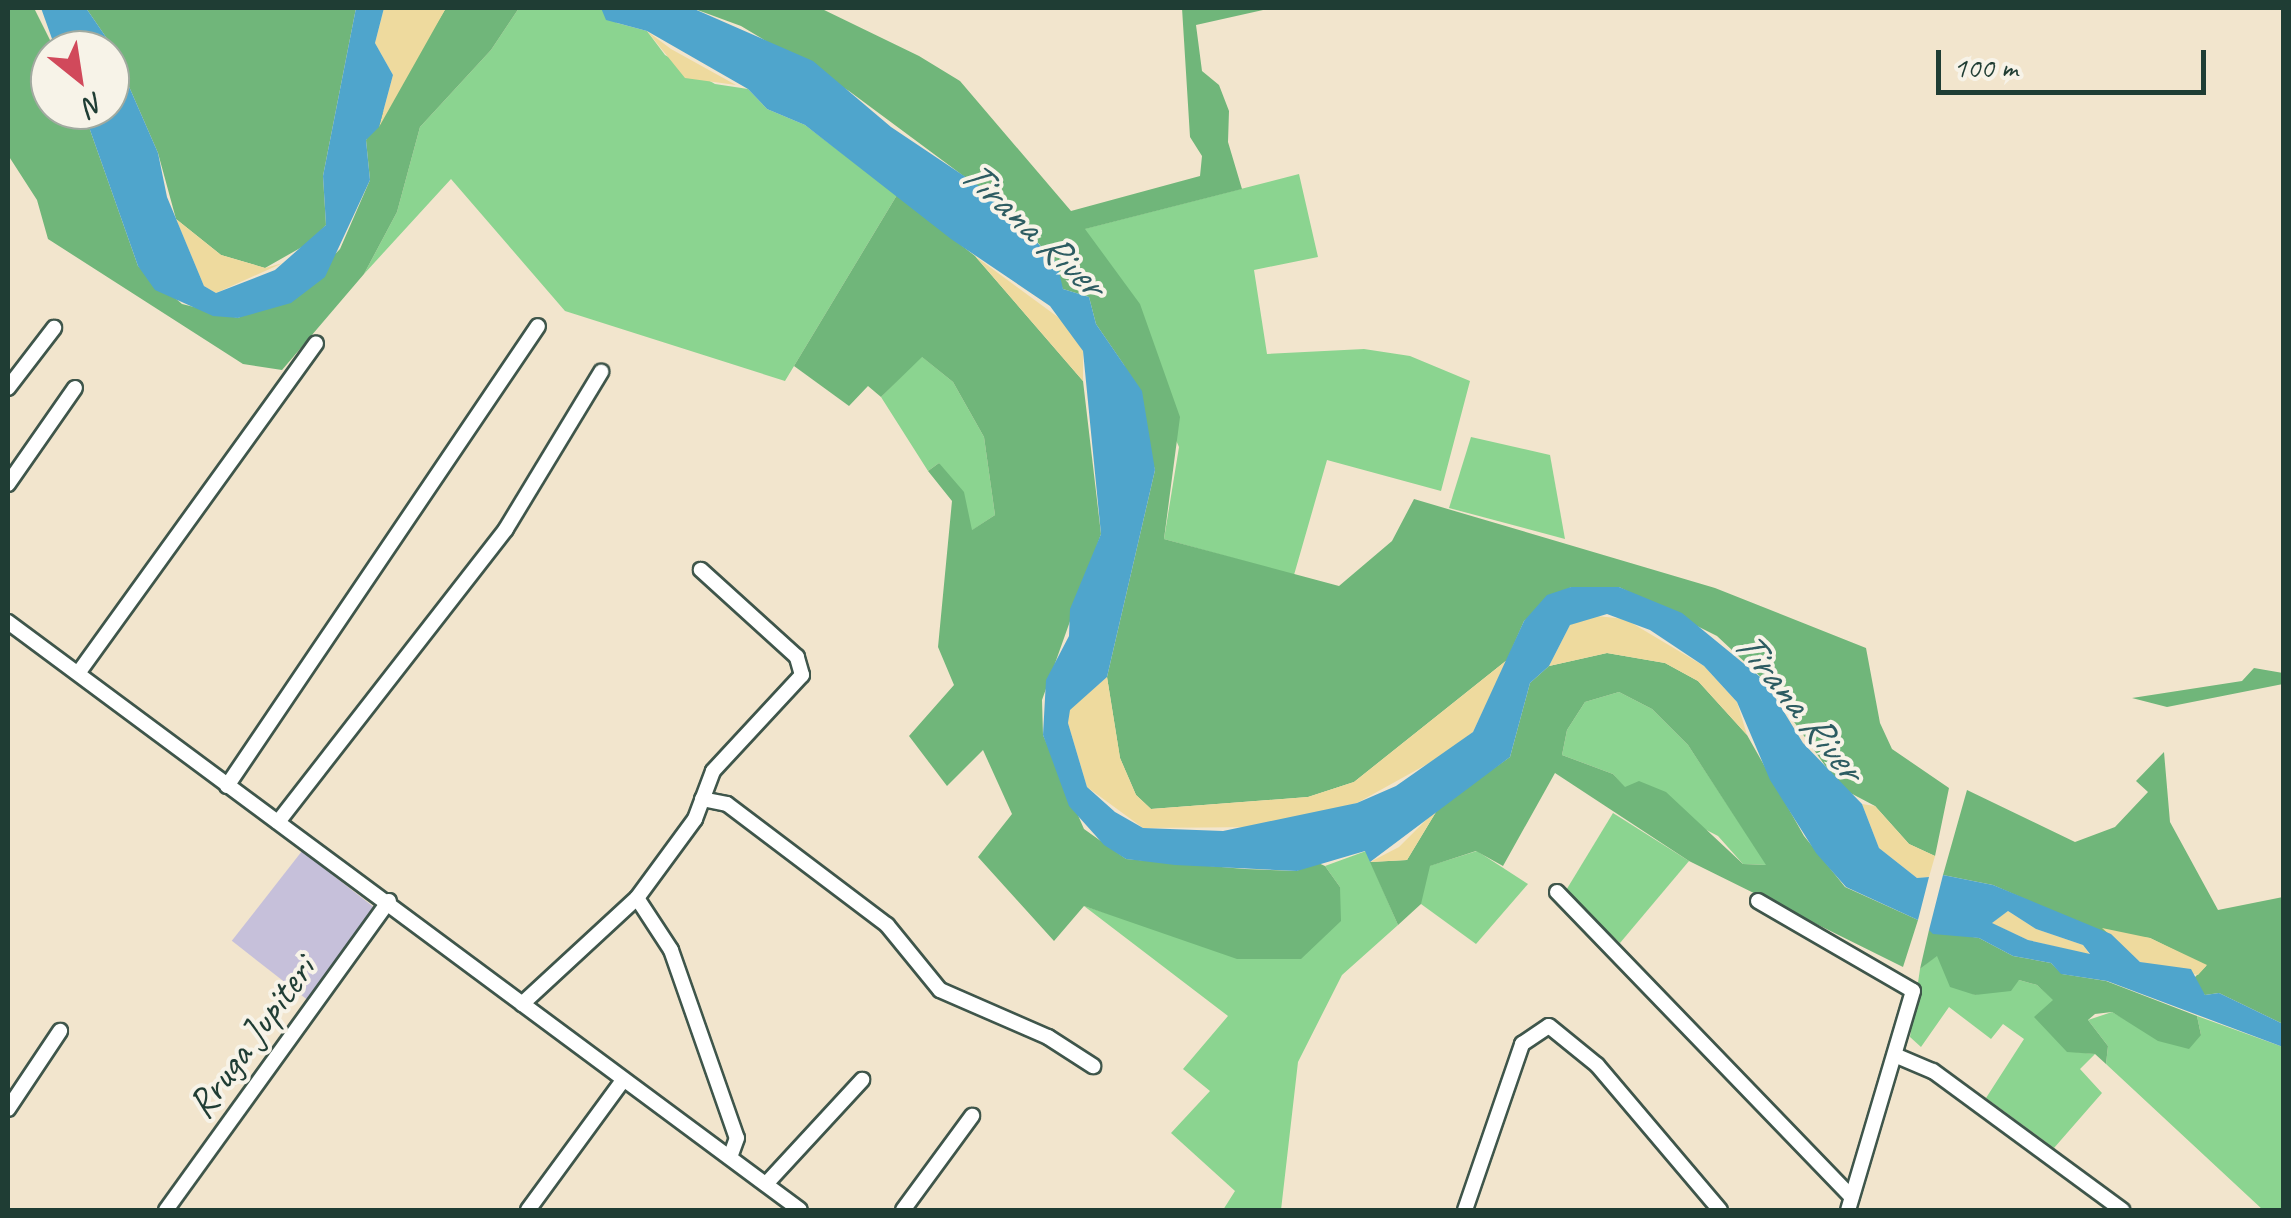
<!DOCTYPE html>
<style>
body{margin:0}
#map{position:relative;width:2291px;height:1218px;overflow:hidden;background:#f2e5cd;font-family:Caveat,sans-serif}
div>[style]{position:absolute}
.industrial>*{inset:0;background:#c6c0da;transform-origin:0 0}
.green>*{inset:0;background:#8bd490}
.forest>*{inset:0;background:#70b67a}
.sand>*{inset:0;background:#eeda9e}
.water>*{inset:0;background:#4fa5cc}
.roads{filter:drop-shadow(2px 0 #3f564b) drop-shadow(-2px 0 #3f564b) drop-shadow(0 2px #3f564b) drop-shadow(0 -2px #3f564b)}
.street>*{height:14px;margin:-7px;padding:0 7px;transform-origin:7px;border-radius:7px;background:#fff}
span{translate:-50% -50%;white-space:nowrap;text-align:center;line-height:1.15;-webkit-text-stroke:8px #f7f3e8;paint-order:stroke}
.street-label{font-size:40px;color:#1f3d34}
.water-label{font-size:42px;color:#2d5c62;font-style:italic}
.frame{position:absolute;inset:0;border:10px solid #1f3d34;pointer-events:none}
.north{position:absolute;left:30px;top:30px;width:100px;height:100px;box-sizing:border-box;background:#f7f3e8;border:2px solid #a1aaa0;border-radius:50%;rotate:150deg;font-size:28px;font-weight:700;line-height:40px;text-align:center;color:#1f3d34}
.north::after{content:'';display:block;margin:auto;width:35px;height:45px;background:#d1495b;clip-path:polygon(50% 0,100% 100%,50% 72%,0 100%)}
.scale{position:absolute;left:1936px;top:50px;width:270px;height:45px;box-sizing:border-box;border:5px solid #1f3d34;border-top:0;padding-left:12px;font-size:30px;line-height:35px;white-space:nowrap;color:#1f3d34;-webkit-text-stroke:8px #f7f3e8;paint-order:stroke}
</style>
<div id="map">
<div class="industrial">
<i style="left:302px;top:851px;width:95px;height:114px;rotate:38deg"></i>
</div>
<div class="green">
<i style="clip-path:polygon(519px 8px,601px 8px,617px 23px,647px 31px,665px 55px,715px 84px,748px 89px,767px 109px,805px 125px,897px 195px,785px 381px,565px 311px,451px 179px,364px 274px,397px 212px,420px 127px,491px 50px)"></i>
<i style="clip-path:polygon(1299px 174px,1318px 257px,1254px 270px,1267px 354px,1364px 349px,1410px 356px,1470px 381px,1441px 491px,1327px 460px,1294px 575px,1164px 539px,1179px 447px,1084px 229px)"></i>
<i style="clip-path:polygon(921px 356px,953px 382px,984px 437px,995px 515px,971px 531px,939px 463px,928px 471px,881px 397px)"></i>
<i style="clip-path:polygon(1471px 437px,1550px 455px,1565px 539px,1449px 508px)"></i>
<i style="clip-path:polygon(1619px 692px,1652px 709px,1688px 745px,1767px 865px,1743px 864px,1718px 836px,1625px 788px,1613px 774px,1562px 755px,1567px 730px,1585px 702px)"></i>
<i style="clip-path:polygon(1613px 813px,1689px 861px,1620px 943px,1565px 892px)"></i>
<i style="clip-path:polygon(1366px 851px,1398px 925px,1342px 975px,1298px 1062px,1281px 1210px,1223px 1210px,1235px 1191px,1171px 1133px,1210px 1091px,1183px 1069px,1228px 1016px,1084px 906px,1157px 929px,1340px 887px,1325px 866px)"></i>
<i style="clip-path:polygon(1477px 851px,1528px 884px,1476px 944px,1421px 904px,1421px 894px,1429px 866px)"></i>
<i style="clip-path:polygon(1937px 955px,1959px 986px,1975px 995px,2019px 980px,2037px 985px,2054px 1000px,2067px 1051px,2095px 1054px,2080px 1069px,2102px 1093px,2054px 1148px,1986px 1098px,2024px 1039px,2003px 1024px,1991px 1039px,1949px 1007px,1921px 1047px,1910px 1037px,1920px 969px)"></i>
<i style="clip-path:polygon(2112px 1012px,2133px 1024px,2201px 1035px,2197px 1016px,2283px 1047px,2283px 1210px,2263px 1210px,2106px 1064px,2108px 1046px,2088px 1020px)"></i>
</div>
<div class="forest">
<i style="clip-path:polygon(8px 8px,34px 8px,55px 50px,50px 50px,50px 110px,83px 110px,138px 266px,182px 304px,238px 318px,303px 288px,340px 249px,370px 180px,366px 140px,446px 8px,519px 8px,491px 50px,420px 127px,397px 212px,364px 274px,282px 370px,243px 364px,48px 239px,37px 200px,8px 155px)"></i>
<i style="clip-path:polygon(86px 8px,356px 8px,323px 176px,326px 225px,309px 243px,265px 268px,221px 255px,176px 219px,158px 153px,110px 43px)"></i>
<i style="clip-path:polygon(692px 8px,820px 8px,919px 56px,960px 81px,1071px 211px,1200px 176px,1202px 156px,1190px 137px,1182px 8px,1272px 8px,1196px 25px,1202px 71px,1219px 85px,1229px 111px,1228px 142px,1242px 189px,1085px 229px,1140px 304px,1180px 417px,1164px 539px,1339px 586px,1392px 541px,1414px 499px,1715px 588px,1866px 648px,1880px 723px,1892px 749px,1949px 788px,1935px 856px,1909px 844px,1875px 806px,1841px 788px,1765px 681px,1717px 636px,1619px 587px,1571px 587px,1524px 621px,1507px 660px,1354px 782px,1308px 797px,1151px 809px,1136px 795px,1120px 758px,1107px 677px,1155px 470px,1124px 365px,1096px 324px,1089px 297px,1063px 289px,1040px 245px,1004px 206px,849px 91px,741px 26px)"></i>
<i style="clip-path:polygon(897px 195px,975px 256px,1083px 381px,1101px 534px,1042px 700px,1043px 735px,1084px 829px,1126px 859px,1245px 869px,1297px 871px,1314px 861px,1325px 866px,1340px 887px,1341px 921px,1301px 959px,1237px 959px,1084px 906px,1054px 941px,978px 857px,1012px 814px,983px 750px,947px 786px,909px 736px,954px 685px,938px 647px,952px 501px,928px 471px,939px 463px,964px 492px,972px 530px,995px 515px,984px 437px,953px 382px,922px 357px,881px 397px,868px 386px,849px 406px,794px 366px)"></i>
<i style="clip-path:polygon(evenodd,1607px 653px,1665px 663px,1698px 681px,1747px 735px,1804px 836px,1845px 887px,1918px 920px,1903px 967px,1689px 861px,1555px 773px,1503px 866px,1476px 851px,1430px 866px,1421px 904px,1398px 925px,1370px 862px,1407px 860px,1439px 807px,1510px 757px,1530px 683px,1549px 666px,1607px 653px,1619px 692px,1652px 709px,1688px 745px,1766px 865px,1743px 864px,1666px 792px,1639px 781px,1625px 787px,1613px 774px,1562px 755px,1567px 730px,1585px 702px,1619px 692px)"></i>
<i style="clip-path:polygon(2254px 668px,2283px 673px,2283px 684px,2167px 707px,2132px 698px,2242px 681px)"></i>
<i style="clip-path:polygon(2164px 752px,2170px 822px,2218px 910px,2283px 897px,2283px 1024px,2219px 993px,2205px 995px,2191px 981px,2206px 966px,2150px 938px,2102px 933px,1993px 885px,1943px 875px,1967px 790px,2075px 842px,2115px 827px,2148px 792px,2136px 781px)"></i>
<i style="clip-path:polygon(1929px 930px,1979px 938px,2013px 956px,2051px 963px,2062px 974px,2106px 981px,2197px 1016px,2201px 1035px,2189px 1049px,2158px 1041px,2112px 1012px,2095px 1014px,2088px 1020px,2108px 1046px,2106px 1064px,2095px 1054px,2067px 1052px,2034px 1017px,2053px 1000px,2037px 985px,2019px 980px,2011px 991px,1975px 995px,1950px 987px,1937px 956px,1920px 969px)"></i>
</div>
<div class="sand">
<i style="clip-path:polygon(384px 8px,446px 8px,379px 127px,393px 75px,375px 43px)"></i>
<i style="clip-path:polygon(647px 31px,671px 49px,736px 85px,685px 78px)"></i>
<i style="clip-path:polygon(176px 219px,221px 255px,265px 268px,283px 263px,216px 293px,204px 286px)"></i>
<i style="clip-path:polygon(975px 256px,1066px 323px,1083px 351px,1083px 381px)"></i>
<i style="clip-path:polygon(1587px 615px,1625px 619px,1704px 666px,1737px 702px,1747px 735px,1698px 681px,1665px 663px,1607px 653px,1549px 666px,1570px 625px)"></i>
<i style="clip-path:polygon(1507px 660px,1473px 732px,1440px 757px,1357px 803px,1263px 827px,1143px 828px,1087px 787px,1068px 723px,1069px 710px,1107px 677px,1120px 758px,1136px 795px,1151px 809px,1308px 797px,1354px 782px)"></i>
<i style="clip-path:polygon(1862px 804px,1875px 806px,1909px 844px,1935px 856px,1929px 877px,1917px 878px,1879px 848px)"></i>
<i style="clip-path:polygon(1439px 807px,1407px 860px,1370px 862px,1399px 847px)"></i>
<i style="clip-path:polygon(2008px 911px,2036px 929px,2083px 945px,2090px 955px,2028px 940px,1991px 923px)"></i>
<i style="clip-path:polygon(2102px 928px,2150px 938px,2207px 965px,2198px 975px,2140px 962px)"></i>
</div>
<div class="water">
<i style="clip-path:polygon(41px 8px,86px 8px,110px 43px,158px 153px,167px 197px,204px 286px,216px 293px,275px 270px,326px 225px,323px 176px,356px 8px,384px 8px,375px 43px,393px 75px,379px 127px,366px 140px,370px 180px,325px 277px,291px 303px,238px 318px,213px 316px,155px 290px,138px 266px,83px 110px,110px 110px,110px 50px,56px 50px)"></i>
<i style="clip-path:polygon(601px 8px,692px 8px,813px 61px,891px 127px,988px 192px,1057px 263px,1063px 289px,1089px 297px,1096px 324px,1142px 391px,1155px 470px,1107px 677px,1070px 710px,1068px 723px,1087px 787px,1115px 812px,1143px 828px,1223px 831px,1357px 803px,1396px 786px,1473px 732px,1524px 621px,1547px 595px,1571px 587px,1619px 587px,1682px 613px,1765px 681px,1803px 743px,1862px 804px,1879px 848px,1917px 878px,1929px 877px,1918px 920px,1846px 887px,1816px 853px,1770px 780px,1737px 702px,1704px 666px,1650px 630px,1607px 614px,1570px 625px,1549px 666px,1530px 683px,1510px 757px,1370px 862px,1365px 851px,1297px 871px,1175px 865px,1126px 859px,1104px 845px,1069px 806px,1043px 735px,1046px 680px,1069px 636px,1070px 609px,1101px 534px,1083px 351px,1050px 306px,951px 239px,805px 125px,767px 109px,748px 89px,647px 31px,606px 20px)"></i>
<i style="clip-path:polygon(evenodd,1943px 875px,1993px 885px,2111px 934px,2140px 962px,2191px 969px,2205px 995px,2219px 993px,2283px 1024px,2283px 1047px,2107px 981px,2061px 974px,2051px 963px,2013px 956px,1979px 938px,1933px 934px,1929px 930px,1943px 875px,2008px 911px,2036px 929px,2083px 945px,2090px 954px,2028px 940px,1992px 923px,2008px 911px)"></i>
</div>
<div class="roads">
<div class="street">
<i style="left:8px;top:388px;width:76px;rotate:-52.5deg"></i>
<i style="left:8px;top:484px;width:117px;rotate:-55.1deg"></i>
<i style="left:8px;top:622px;width:986px;rotate:36.59deg"></i>
<i style="left:79px;top:672px;width:405px;rotate:-54.2deg"></i>
<i style="left:227px;top:786px;width:555px;rotate:-55.94deg"></i>
<i style="left:702px;top:799px;width:25px;rotate:11deg"></i>
<i style="left:727px;top:804px;width:201px;rotate:37.1deg"></i>
<i style="left:887px;top:925px;width:84px;rotate:50.8deg"></i>
<i style="left:940px;top:990px;width:118px;rotate:23.5deg"></i>
<i style="left:1048px;top:1037px;width:54px;rotate:32.8deg"></i>
<i style="left:278px;top:822px;width:371px;rotate:-52.1deg"></i>
<i style="left:506px;top:529px;width:184px;rotate:-58.8deg"></i>
<i style="left:1557px;top:892px;width:424px;rotate:46deg"></i>
<i style="left:637px;top:898px;width:62px;rotate:56.8deg"></i>
<i style="left:671px;top:950px;width:199px;rotate:70.7deg"></i>
<i style="left:737px;top:1138px;width:20px;rotate:110deg"></i>
<i style="left:1758px;top:901px;width:179px;rotate:30.1deg"></i>
<i style="left:1913px;top:991px;width:228px;rotate:106.5deg"></i>
<i style="left:522px;top:1004px;width:156px;rotate:-42.7deg"></i>
<i style="left:637px;top:898px;width:98px;rotate:-53.7deg"></i>
<i style="left:695px;top:819px;width:51px;rotate:-69.4deg"></i>
<i style="left:713px;top:771px;width:131px;rotate:-47.2deg"></i>
<i style="left:802px;top:675px;width:19px;rotate:-106deg"></i>
<i style="left:797px;top:657px;width:130px;rotate:-137.8deg"></i>
<i style="left:1897px;top:1056px;width:39px;rotate:23deg"></i>
<i style="left:1933px;top:1071px;width:235px;rotate:36.3deg"></i>
<i style="left:8px;top:1109px;width:94px;rotate:-56.3deg"></i>
<i style="left:766px;top:1184px;width:142px;rotate:-47.3deg"></i>
<i style="left:166px;top:1210px;width:381px;rotate:-54.2deg"></i>
<i style="left:528px;top:1210px;width:161px;rotate:-53.8deg"></i>
<i style="left:903px;top:1210px;width:117px;rotate:-53.7deg"></i>
<i style="left:1465px;top:1210px;width:176px;rotate:-71deg"></i>
<i style="left:1522px;top:1044px;width:32px;rotate:-34deg"></i>
<i style="left:1549px;top:1026px;width:62px;rotate:39.1deg"></i>
<i style="left:1597px;top:1065px;width:190px;rotate:49.7deg"></i>
</div>
</div>
<div class="street-label">
<span style="left:251px;top:1037px;rotate:-54deg">Rruga Jupiteri</span>
</div>
<div class="water-label">
<span style="left:1032px;top:228px;rotate:43deg">Tirana River</span>
<span style="left:1798px;top:705px;rotate:51deg">Tirana River</span>
</div>
<div class="frame"></div>
<div class="north">N</div>
<div class="scale">100 m</div>
</div>
